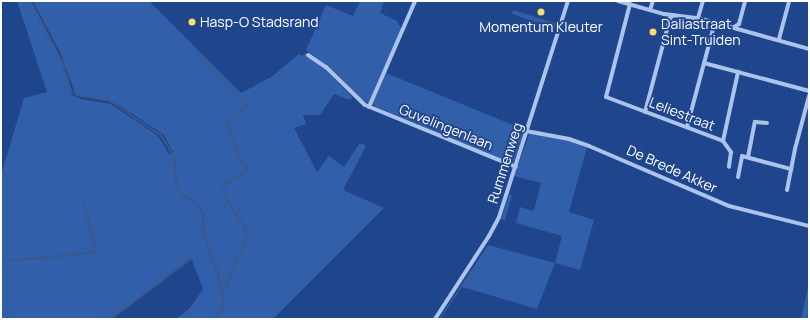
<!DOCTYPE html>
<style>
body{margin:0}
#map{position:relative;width:810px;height:320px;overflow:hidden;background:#1f468c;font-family:Manrope,sans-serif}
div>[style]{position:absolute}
.green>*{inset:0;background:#325fa9}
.stream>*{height:1.5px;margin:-0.75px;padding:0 0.75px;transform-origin:0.75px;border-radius:0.75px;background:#3c588c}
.minor>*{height:4px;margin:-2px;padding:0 2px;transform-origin:2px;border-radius:2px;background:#acc4ec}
.dots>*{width:11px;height:11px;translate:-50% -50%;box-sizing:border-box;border:2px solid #1f468c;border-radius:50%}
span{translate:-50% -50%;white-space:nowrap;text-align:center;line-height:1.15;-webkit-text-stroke:3.5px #1f468c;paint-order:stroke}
.poi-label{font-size:14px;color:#fff}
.left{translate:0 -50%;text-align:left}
.street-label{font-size:14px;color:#fff}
.frame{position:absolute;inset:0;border:2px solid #fff;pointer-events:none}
</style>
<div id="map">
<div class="green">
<i style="clip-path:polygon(17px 1px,30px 1px,61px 60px,72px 95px,81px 99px,110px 104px,117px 108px,158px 136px,169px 154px,173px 152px,164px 135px,121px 106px,111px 101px,81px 96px,75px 93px,61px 54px,33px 1px,149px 1px,241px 93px,271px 77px,299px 54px,302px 56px,305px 53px,323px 67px,352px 97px,350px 100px,334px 94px,320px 115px,303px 115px,306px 124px,294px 128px,317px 172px,329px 156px,344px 167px,360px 143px,366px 146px,343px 190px,384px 208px,273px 319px,176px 319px,190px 308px,203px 289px,191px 257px,111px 319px,1px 319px,1px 175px,24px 98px,47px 92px)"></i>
<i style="clip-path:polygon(360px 1px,384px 1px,380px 13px,397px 21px,402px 30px,369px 104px,360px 98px,336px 73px,306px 50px,326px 5px,353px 16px)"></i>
<i style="clip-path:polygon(513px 10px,558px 24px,557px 29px,512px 14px)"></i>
<i style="clip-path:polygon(386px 73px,525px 130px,513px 164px,376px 107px,373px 103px)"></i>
<i style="clip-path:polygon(530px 133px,566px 140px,587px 147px,569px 212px,594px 220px,580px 270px,555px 263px,537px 309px,462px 287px,440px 319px,439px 319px,488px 245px,555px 263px,562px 236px,516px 223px,520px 207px,534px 211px,541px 183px,514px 176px)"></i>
<i style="clip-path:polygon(509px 194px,512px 195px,505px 220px,501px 219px)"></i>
<i style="clip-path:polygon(809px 282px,809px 309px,807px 319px,801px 319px)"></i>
</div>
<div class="stream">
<i style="left:31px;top:1px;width:72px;rotate:62.7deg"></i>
<i style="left:64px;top:65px;width:26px;rotate:74deg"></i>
<i style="left:71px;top:90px;width:8px;rotate:40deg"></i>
<i style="left:77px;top:95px;width:34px;rotate:10deg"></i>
<i style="left:110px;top:101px;width:13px;rotate:29deg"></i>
<i style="left:121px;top:107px;width:18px;rotate:38deg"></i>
<i style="left:135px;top:118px;width:31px;rotate:33deg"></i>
<i style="left:161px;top:135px;width:17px;rotate:57deg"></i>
<i style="left:170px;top:149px;width:12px;rotate:66deg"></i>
<i style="left:175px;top:160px;width:29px;rotate:86deg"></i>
<i style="left:177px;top:189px;width:8px;rotate:45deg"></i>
<i style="left:183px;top:195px;width:13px;rotate:29deg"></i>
<i style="left:194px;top:201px;width:16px;rotate:52deg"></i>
<i style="left:204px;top:214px;width:17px;rotate:93deg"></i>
<i style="left:203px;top:231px;width:51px;rotate:70.5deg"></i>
<i style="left:220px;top:279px;width:20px;rotate:79deg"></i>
<i style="left:224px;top:299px;width:12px;rotate:99deg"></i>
<i style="left:222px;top:311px;width:11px;rotate:135deg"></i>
<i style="left:196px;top:51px;width:64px;rotate:47.5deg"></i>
<i style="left:234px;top:116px;width:15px;rotate:-37deg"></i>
<i style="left:246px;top:107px;width:8px;rotate:-120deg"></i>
<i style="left:1px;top:262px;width:96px;rotate:-6deg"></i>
<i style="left:96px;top:252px;width:50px;rotate:-103.8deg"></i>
<i style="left:225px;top:289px;width:61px;rotate:-67.7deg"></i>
<i style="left:248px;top:233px;width:50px;rotate:-122.7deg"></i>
<i style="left:221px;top:191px;width:10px;rotate:-53deg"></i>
<i style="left:227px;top:183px;width:22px;rotate:-32deg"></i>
<i style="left:246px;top:171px;width:3px;rotate:-72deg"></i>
<i style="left:247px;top:168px;width:11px;rotate:-128deg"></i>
<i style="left:240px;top:159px;width:40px;rotate:-110.2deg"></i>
<i style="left:226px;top:121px;width:6px;rotate:-39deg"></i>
<i style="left:111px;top:319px;width:101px;rotate:-37deg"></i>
</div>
<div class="minor">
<i style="left:618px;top:1px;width:48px;rotate:15.8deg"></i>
<i style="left:664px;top:14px;width:34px;rotate:7deg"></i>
<i style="left:698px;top:18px;width:115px;rotate:15.6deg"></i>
<i style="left:630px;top:4px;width:96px;rotate:104.5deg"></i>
<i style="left:606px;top:97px;width:125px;rotate:20.6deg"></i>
<i style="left:723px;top:141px;width:14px;rotate:54deg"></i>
<i style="left:731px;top:152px;width:15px;rotate:98deg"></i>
<i style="left:650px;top:10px;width:9px;rotate:-72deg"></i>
<i style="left:698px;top:18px;width:18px;rotate:-74deg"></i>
<i style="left:734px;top:27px;width:6px;rotate:-31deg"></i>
<i style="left:739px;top:24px;width:24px;rotate:-75deg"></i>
<i style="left:779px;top:39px;width:39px;rotate:-75deg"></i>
<i style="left:308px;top:55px;width:22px;rotate:34deg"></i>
<i style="left:326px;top:67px;width:54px;rotate:44.3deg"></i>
<i style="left:365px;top:105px;width:163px;rotate:22.3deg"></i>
<i style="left:704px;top:63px;width:109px;rotate:14.9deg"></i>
<i style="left:369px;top:107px;width:116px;rotate:-66.5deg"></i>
<i style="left:645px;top:112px;width:97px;rotate:-75.1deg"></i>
<i style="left:670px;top:18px;width:5px;rotate:-37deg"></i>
<i style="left:687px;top:127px;width:109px;rotate:-75.1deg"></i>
<i style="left:526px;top:131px;width:44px;rotate:10.5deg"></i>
<i style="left:569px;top:139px;width:21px;rotate:19deg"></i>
<i style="left:589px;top:146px;width:152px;rotate:23.2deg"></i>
<i style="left:729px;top:206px;width:82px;rotate:14deg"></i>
<i style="left:723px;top:141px;width:71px;rotate:-77.7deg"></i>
<i style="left:748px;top:157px;width:36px;rotate:-79deg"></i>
<i style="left:755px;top:122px;width:12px;rotate:5deg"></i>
<i style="left:738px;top:177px;width:21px;rotate:-79deg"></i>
<i style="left:742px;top:156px;width:51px;rotate:14.9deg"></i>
<i style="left:787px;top:190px;width:42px;rotate:-79deg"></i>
<i style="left:795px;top:149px;width:55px;rotate:-75.2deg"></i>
<i style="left:435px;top:319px;width:99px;rotate:-57deg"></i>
<i style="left:489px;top:236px;width:21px;rotate:-62deg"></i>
<i style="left:499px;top:217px;width:227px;rotate:-72.3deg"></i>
</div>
<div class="dots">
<i style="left:541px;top:12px;background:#fadb6b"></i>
<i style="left:192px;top:22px;background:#fadb6b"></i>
<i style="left:653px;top:32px;background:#fadb6b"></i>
</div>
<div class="poi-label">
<span class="left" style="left:200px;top:22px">Hasp-O Stadsrand</span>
<span class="left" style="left:661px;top:32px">Daliastraat<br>Sint-Truiden</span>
<span style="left:541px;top:27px">Momentum Kleuter</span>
</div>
<div class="street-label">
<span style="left:682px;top:114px;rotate:21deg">Leliestraat</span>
<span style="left:446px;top:127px;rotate:22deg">Guvelingenlaan</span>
<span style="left:505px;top:163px;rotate:-72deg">Rummenweg</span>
<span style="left:672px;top:169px;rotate:24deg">De Brede Akker</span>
</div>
<div class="frame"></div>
</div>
